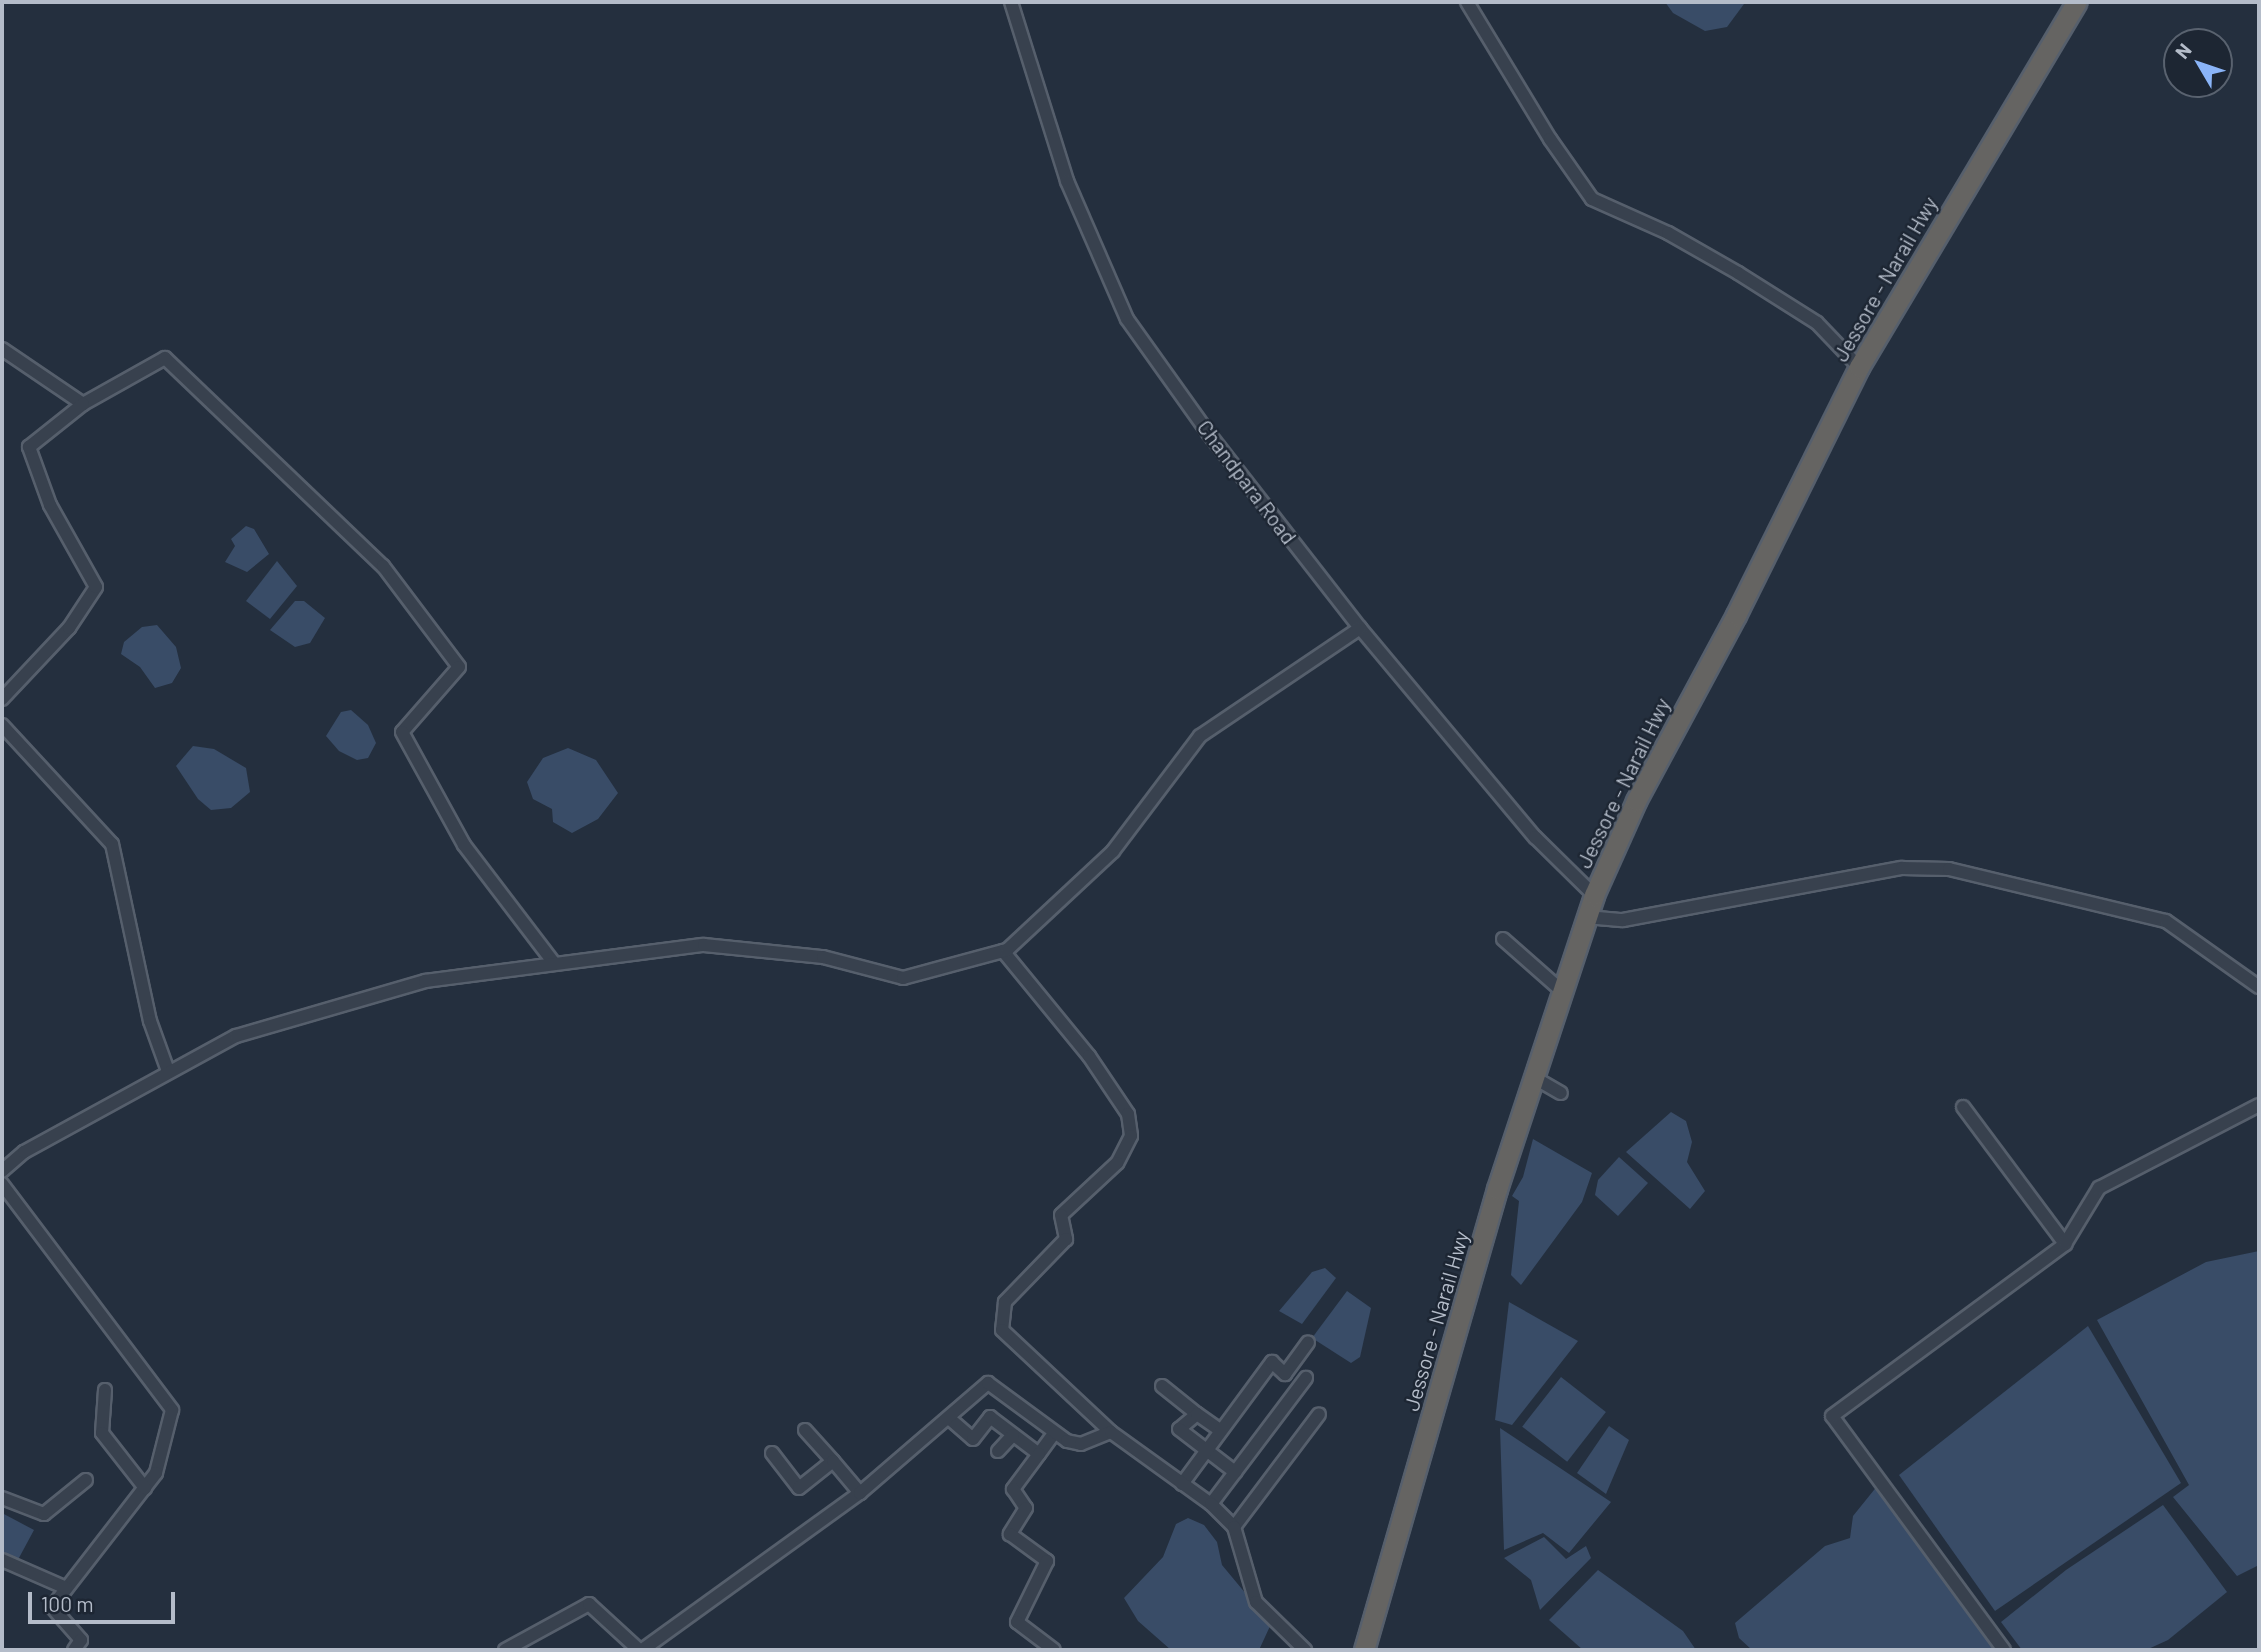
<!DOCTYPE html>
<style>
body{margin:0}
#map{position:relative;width:2261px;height:1652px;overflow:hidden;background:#242f3e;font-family:Barlow,sans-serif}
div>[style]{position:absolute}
.water>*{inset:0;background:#394c67;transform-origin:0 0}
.roads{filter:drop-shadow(2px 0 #565f6c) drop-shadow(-2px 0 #565f6c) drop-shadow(0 2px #565f6c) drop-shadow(0 -2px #565f6c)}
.minor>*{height:12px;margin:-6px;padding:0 6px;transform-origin:6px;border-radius:6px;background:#38414e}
.trunk>*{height:19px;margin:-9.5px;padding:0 9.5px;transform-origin:9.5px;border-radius:9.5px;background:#656462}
span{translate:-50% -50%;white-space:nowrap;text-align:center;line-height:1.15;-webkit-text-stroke:5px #1d2633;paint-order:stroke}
.street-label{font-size:21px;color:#b4bcc9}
.frame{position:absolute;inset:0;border:4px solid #b4bcc9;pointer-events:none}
.north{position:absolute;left:2163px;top:28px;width:70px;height:70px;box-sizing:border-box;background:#1d2633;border:2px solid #59626f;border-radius:50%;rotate:309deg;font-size:19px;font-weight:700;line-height:28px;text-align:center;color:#b4bcc9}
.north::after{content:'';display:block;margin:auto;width:24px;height:32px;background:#8ab4f8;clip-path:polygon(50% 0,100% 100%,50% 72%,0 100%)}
.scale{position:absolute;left:28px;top:1592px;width:147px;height:32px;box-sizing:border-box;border:4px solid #b4bcc9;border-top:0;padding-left:9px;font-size:21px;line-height:24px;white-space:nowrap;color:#b4bcc9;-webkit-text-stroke:5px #1d2633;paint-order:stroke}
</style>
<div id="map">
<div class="water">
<i style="clip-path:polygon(1665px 2px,1743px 2px,1744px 4px,1727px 27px,1705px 31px,1673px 13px)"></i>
<i style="clip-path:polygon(246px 526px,254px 529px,269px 554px,247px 572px,225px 562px,235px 546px,231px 539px)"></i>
<i style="clip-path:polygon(277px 561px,297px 586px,270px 619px,246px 601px)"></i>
<i style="clip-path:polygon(295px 601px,304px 601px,325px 618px,310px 643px,295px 647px,270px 630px)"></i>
<i style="clip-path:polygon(157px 625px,176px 647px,181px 668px,172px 683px,155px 688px,140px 667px,121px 654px,124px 642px,142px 627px)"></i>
<i style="clip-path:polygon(351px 710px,368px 725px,376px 743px,368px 758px,357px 760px,339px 751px,326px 736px,341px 712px)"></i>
<i style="clip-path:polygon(193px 746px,214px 749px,246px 768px,250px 792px,231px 808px,211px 810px,198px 799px,176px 766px)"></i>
<i style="clip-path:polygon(568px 748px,596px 760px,618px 793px,598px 819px,572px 833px,553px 822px,552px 809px,533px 799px,527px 782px,543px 758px)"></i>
<i style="clip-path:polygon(1671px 1112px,1686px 1121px,1692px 1142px,1687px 1162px,1705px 1191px,1690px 1209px,1626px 1152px)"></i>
<i style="clip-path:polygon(1533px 1139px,1592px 1173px,1582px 1202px,1521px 1285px,1511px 1275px,1519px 1201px,1512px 1196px,1523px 1177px)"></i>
<i style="clip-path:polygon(1619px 1157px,1648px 1183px,1618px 1216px,1595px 1195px,1598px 1180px)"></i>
<i style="clip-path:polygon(2259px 1251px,2259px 1565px,2237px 1576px,2173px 1497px,2189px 1485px,2097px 1320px,2206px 1262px)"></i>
<i style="clip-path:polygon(1325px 1268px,1336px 1278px,1302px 1324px,1279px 1311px,1312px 1272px)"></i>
<i style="clip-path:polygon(1347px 1291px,1371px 1308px,1360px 1357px,1351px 1363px,1312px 1338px)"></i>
<i style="clip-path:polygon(1509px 1302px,1578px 1341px,1512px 1425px,1495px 1420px)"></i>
<i style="clip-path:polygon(2088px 1326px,2181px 1483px,1995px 1611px,1899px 1475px)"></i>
<i style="left:1561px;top:1377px;width:57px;height:63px;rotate:38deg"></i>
<i style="clip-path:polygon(1609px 1426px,1629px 1440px,1606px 1494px,1577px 1473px)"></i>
<i style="clip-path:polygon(1500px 1428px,1611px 1502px,1569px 1553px,1543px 1533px,1504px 1550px)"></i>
<i style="clip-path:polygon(1878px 1485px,2007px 1650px,1752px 1650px,1739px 1638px,1735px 1623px,1825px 1546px,1850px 1538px,1853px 1516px)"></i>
<i style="clip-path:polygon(2163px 1505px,2227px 1592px,2168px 1640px,2146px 1650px,2022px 1650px,2001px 1622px,2066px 1570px)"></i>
<i style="clip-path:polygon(2px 1513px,34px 1530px,13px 1569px,2px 1571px)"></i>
<i style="clip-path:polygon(1188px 1518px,1204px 1525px,1217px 1542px,1222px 1565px,1271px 1624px,1259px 1650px,1171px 1650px,1138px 1621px,1124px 1598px,1163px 1557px,1176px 1524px)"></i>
<i style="clip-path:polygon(1544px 1537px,1566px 1559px,1586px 1546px,1591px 1558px,1540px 1610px,1531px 1580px,1504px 1558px)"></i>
<i style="clip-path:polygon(1598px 1570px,1683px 1631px,1696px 1650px,1583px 1650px,1549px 1620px)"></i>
</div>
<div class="roads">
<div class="minor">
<i style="left:1011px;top:2px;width:188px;rotate:72.6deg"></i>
<i style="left:1067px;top:181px;width:150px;rotate:66.5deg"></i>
<i style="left:1127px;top:319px;width:141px;rotate:54.5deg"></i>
<i style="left:1209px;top:434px;width:246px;rotate:52.1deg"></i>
<i style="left:1360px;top:628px;width:273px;rotate:50.1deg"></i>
<i style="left:1535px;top:837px;width:83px;rotate:44.5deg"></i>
<i style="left:1467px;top:2px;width:160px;rotate:58.8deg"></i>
<i style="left:1550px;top:139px;width:73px;rotate:55deg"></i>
<i style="left:1592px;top:199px;width:83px;rotate:24.1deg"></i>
<i style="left:1668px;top:233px;width:81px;rotate:29.7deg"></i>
<i style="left:1738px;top:273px;width:93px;rotate:32.3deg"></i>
<i style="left:1817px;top:323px;width:61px;rotate:46.3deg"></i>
<i style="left:2px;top:349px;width:98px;rotate:34.2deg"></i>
<i style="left:83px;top:404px;width:94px;rotate:-29.3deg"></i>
<i style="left:165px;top:358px;width:301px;rotate:43.7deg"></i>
<i style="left:383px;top:566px;width:126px;rotate:53deg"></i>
<i style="left:459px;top:667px;width:86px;rotate:131.2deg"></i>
<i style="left:402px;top:732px;width:129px;rotate:61.2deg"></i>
<i style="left:464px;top:845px;width:147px;rotate:52.7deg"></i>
<i style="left:2px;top:699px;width:98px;rotate:-46.7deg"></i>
<i style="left:69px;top:628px;width:49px;rotate:-56.6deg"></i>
<i style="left:96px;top:587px;width:94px;rotate:-119.3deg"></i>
<i style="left:50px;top:505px;width:62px;rotate:-109.9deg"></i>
<i style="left:29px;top:447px;width:69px;rotate:-38.5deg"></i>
<i style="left:2px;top:725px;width:162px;rotate:47.3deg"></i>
<i style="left:112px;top:844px;width:181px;rotate:77.9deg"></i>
<i style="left:150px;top:1021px;width:53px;rotate:70.2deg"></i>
<i style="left:1586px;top:917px;width:37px;rotate:5deg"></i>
<i style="left:1623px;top:920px;width:284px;rotate:-10.6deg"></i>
<i style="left:1902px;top:868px;width:47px;rotate:1.2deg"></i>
<i style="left:1949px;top:869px;width:223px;rotate:13.5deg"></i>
<i style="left:2166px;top:921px;width:114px;rotate:35.4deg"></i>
<i style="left:1503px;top:939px;width:79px;rotate:41.4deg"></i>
<i style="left:1003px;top:951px;width:136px;rotate:50.7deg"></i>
<i style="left:1089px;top:1056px;width:70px;rotate:56.1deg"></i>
<i style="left:1128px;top:1114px;width:22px;rotate:82deg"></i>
<i style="left:1131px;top:1136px;width:30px;rotate:117deg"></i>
<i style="left:1117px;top:1163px;width:76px;rotate:137.1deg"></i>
<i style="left:1061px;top:1215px;width:25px;rotate:78deg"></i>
<i style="left:1066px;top:1239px;width:88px;rotate:134.1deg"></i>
<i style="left:1005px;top:1302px;width:28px;rotate:96deg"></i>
<i style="left:1002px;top:1330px;width:149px;rotate:43.1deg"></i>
<i style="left:1533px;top:1077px;width:32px;rotate:30deg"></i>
<i style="left:1963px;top:1107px;width:171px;rotate:53.3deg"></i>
<i style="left:2px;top:1171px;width:29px;rotate:-41deg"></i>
<i style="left:24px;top:1152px;width:242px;rotate:-28.7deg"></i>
<i style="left:236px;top:1036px;width:197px;rotate:-16.2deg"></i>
<i style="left:425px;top:981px;width:281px;rotate:-7.4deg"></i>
<i style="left:704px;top:945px;width:120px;rotate:5.8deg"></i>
<i style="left:823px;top:957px;width:83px;rotate:14.7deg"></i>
<i style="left:903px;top:978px;width:108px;rotate:-15.1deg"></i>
<i style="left:1007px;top:950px;width:145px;rotate:-43deg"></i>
<i style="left:1113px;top:851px;width:144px;rotate:-52.9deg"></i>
<i style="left:1200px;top:736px;width:193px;rotate:-34deg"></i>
<i style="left:2px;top:1184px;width:283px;rotate:53deg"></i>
<i style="left:172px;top:1410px;width:65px;rotate:104.3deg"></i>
<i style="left:156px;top:1473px;width:170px;rotate:127.8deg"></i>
<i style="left:52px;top:1607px;width:44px;rotate:48.7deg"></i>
<i style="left:81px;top:1640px;width:12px;rotate:125deg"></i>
<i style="left:1162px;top:1386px;width:45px;rotate:38.7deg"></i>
<i style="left:1197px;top:1414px;width:23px;rotate:140deg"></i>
<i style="left:1179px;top:1429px;width:71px;rotate:37.5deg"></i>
<i style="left:105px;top:1390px;width:43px;rotate:94deg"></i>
<i style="left:102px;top:1433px;width:70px;rotate:52deg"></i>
<i style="left:1197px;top:1414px;width:29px;rotate:35deg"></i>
<i style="left:950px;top:1419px;width:30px;rotate:41deg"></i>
<i style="left:973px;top:1439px;width:28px;rotate:-52deg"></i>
<i style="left:990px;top:1417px;width:61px;rotate:37.1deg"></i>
<i style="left:1039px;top:1454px;width:26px;rotate:-54deg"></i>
<i style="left:805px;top:1430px;width:42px;rotate:47.9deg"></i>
<i style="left:998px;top:1451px;width:22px;rotate:-47deg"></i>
<i style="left:772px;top:1453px;width:44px;rotate:52.4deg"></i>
<i style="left:799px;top:1488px;width:43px;rotate:-38.5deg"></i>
<i style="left:833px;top:1461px;width:42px;rotate:49.8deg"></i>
<i style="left:1039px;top:1454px;width:44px;rotate:126.6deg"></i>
<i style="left:1013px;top:1489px;width:23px;rotate:56deg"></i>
<i style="left:1026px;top:1508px;width:31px;rotate:122deg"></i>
<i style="left:1010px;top:1534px;width:46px;rotate:36.1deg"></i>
<i style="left:1047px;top:1561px;width:68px;rotate:116.2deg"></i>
<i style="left:1017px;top:1622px;width:46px;rotate:37.1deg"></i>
<i style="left:1182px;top:1484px;width:152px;rotate:-53.6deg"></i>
<i style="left:1272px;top:1362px;width:18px;rotate:43deg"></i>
<i style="left:1285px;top:1374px;width:39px;rotate:-54deg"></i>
<i style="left:2px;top:1498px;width:45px;rotate:20.9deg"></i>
<i style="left:44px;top:1514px;width:54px;rotate:-39deg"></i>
<i style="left:1211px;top:1504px;width:158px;rotate:-53deg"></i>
<i style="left:1234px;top:1527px;width:141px;rotate:-53deg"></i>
<i style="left:2px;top:1560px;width:70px;rotate:23.6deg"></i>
<i style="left:505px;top:1650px;width:96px;rotate:-28.7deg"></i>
<i style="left:589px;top:1604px;width:68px;rotate:42.6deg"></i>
<i style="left:642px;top:1650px;width:269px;rotate:-35.8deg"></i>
<i style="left:860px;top:1493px;width:169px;rotate:-40.7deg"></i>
<i style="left:988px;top:1383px;width:98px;rotate:36.3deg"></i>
<i style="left:1067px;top:1441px;width:14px;rotate:12deg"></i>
<i style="left:1081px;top:1444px;width:32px;rotate:-22deg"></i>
<i style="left:1111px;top:1432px;width:123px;rotate:35.8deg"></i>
<i style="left:1211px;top:1504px;width:33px;rotate:45deg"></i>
<i style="left:1234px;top:1527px;width:78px;rotate:73.7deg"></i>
<i style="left:1256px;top:1602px;width:69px;rotate:44.4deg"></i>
<i style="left:2004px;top:1650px;width:290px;rotate:-126.3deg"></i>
<i style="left:1832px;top:1416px;width:290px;rotate:-36.4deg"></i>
<i style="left:2065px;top:1244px;width:66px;rotate:-58.7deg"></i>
<i style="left:2099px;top:1188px;width:180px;rotate:-27.4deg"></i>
</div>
<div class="trunk">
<i style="left:1364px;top:1650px;width:480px;rotate:-73.9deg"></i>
<i style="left:1497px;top:1189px;width:310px;rotate:-71.7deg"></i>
<i style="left:1594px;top:895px;width:103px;rotate:-65.9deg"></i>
<i style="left:1636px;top:801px;width:211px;rotate:-61.7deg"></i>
<i style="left:1736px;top:615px;width:277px;rotate:-63.6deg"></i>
<i style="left:1859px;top:367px;width:425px;rotate:-59.2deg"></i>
</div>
</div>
<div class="street-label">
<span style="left:1885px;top:279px;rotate:-60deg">Jessore - Narail Hwy</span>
<span style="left:1247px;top:482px;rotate:53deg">Chandpara Road</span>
<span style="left:1623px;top:783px;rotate:-64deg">Jessore - Narail Hwy</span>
<span style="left:1436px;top:1321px;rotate:-74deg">Jessore - Narail Hwy</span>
</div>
<div class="frame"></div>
<div class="north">N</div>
<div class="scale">100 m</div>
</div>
